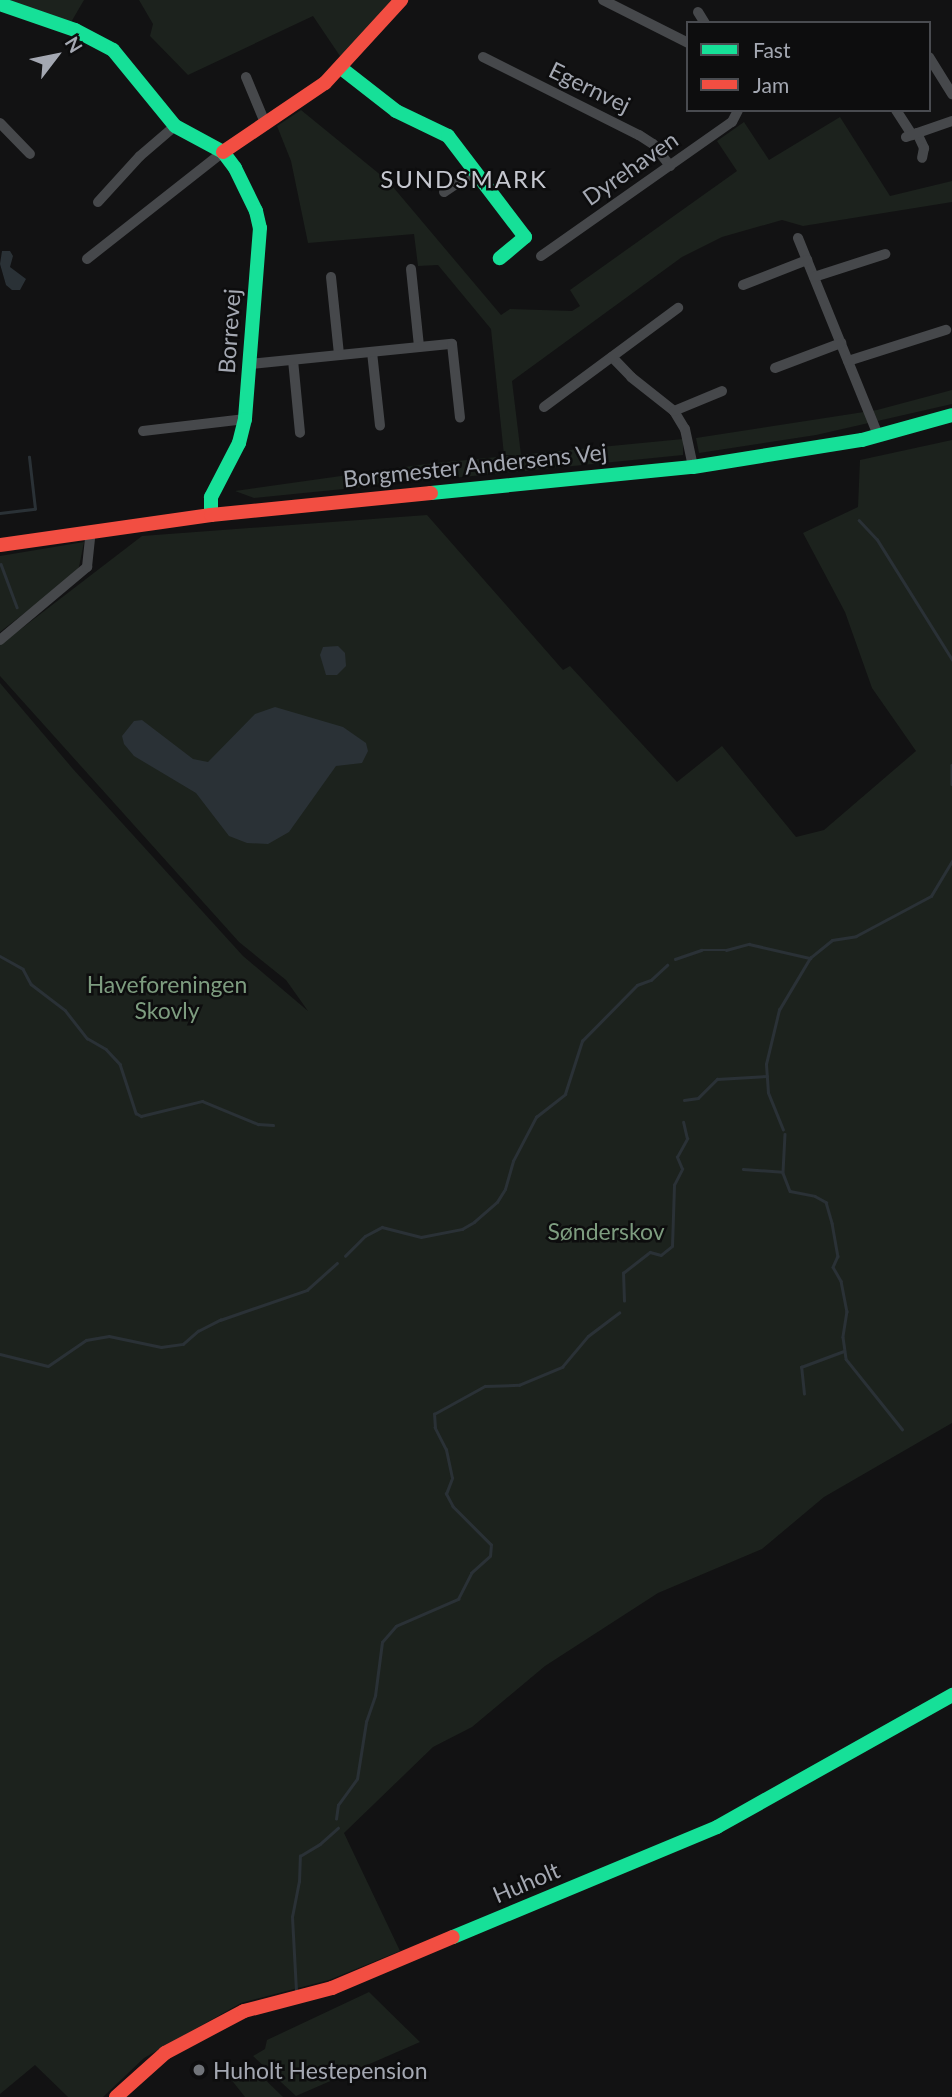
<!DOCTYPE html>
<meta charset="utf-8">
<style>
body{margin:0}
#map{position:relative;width:952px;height:2097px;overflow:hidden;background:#121213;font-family:Lato,sans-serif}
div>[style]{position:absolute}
.green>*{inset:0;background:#1c221d}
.water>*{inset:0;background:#2a3136}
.stream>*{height:2.5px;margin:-1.25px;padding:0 1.25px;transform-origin:1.25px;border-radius:1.25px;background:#2a3136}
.street>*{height:10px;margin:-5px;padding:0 5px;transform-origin:5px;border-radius:5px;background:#46484b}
.fast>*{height:14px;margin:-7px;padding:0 7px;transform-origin:7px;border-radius:7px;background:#16e098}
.jam>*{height:14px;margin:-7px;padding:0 7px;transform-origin:7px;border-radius:7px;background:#f24e42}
.dots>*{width:19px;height:19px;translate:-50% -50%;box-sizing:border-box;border:4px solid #0d0d0e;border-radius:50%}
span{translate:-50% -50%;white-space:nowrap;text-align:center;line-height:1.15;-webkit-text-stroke:5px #0d0d0e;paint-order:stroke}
.street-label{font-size:23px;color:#a4a8b2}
.park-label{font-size:23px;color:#7d9c7f}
.poi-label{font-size:23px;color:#a4a8b2}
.left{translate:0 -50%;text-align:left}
.neighbourhood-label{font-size:24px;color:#c5c7cf;letter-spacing:2px}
.legend{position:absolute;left:686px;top:21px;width:245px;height:91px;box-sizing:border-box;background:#0d0d0e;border:2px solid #494b50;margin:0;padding:9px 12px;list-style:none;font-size:21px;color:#a4a8b2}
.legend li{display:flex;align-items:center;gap:14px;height:35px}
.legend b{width:35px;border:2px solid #494b50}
.north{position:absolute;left:21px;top:21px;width:70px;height:70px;-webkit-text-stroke:5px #0d0d0e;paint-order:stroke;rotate:58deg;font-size:19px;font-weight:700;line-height:28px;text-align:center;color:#a4a8b2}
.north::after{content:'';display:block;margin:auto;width:24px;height:32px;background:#a4a8b2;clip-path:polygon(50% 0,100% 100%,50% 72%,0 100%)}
</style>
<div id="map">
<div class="green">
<i style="clip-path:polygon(9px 0,84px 0,70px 24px)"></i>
<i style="clip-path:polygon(139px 0,392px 0,342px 59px,313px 16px,188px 75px,150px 36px,153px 24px)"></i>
<i style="clip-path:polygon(301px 110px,388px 181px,501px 315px,510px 309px,572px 311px,580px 306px,570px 290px,737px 171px,717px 141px,744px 122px,769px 160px,840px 117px,890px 196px,952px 181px,952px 202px,803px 226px,782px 220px,722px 237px,682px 257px,512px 381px,521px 455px,504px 455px,491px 329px,438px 265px,418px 266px,414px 234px,308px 243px,291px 161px,277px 126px)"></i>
<i style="clip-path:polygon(952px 390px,952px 404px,816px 435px,699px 453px,696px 438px,877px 410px)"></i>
<i style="clip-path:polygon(683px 439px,683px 455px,254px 498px,235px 491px,426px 464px)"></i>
<i style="clip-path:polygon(952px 440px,952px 1423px,824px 1497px,762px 1549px,658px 1593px,545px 1666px,472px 1727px,433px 1747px,344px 1833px,400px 1951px,329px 1980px,241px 2003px,144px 2058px,103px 2097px,68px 2097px,35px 2065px,0 2094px,0 683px,73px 769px,243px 956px,308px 1011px,286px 980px,239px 942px,0 676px,0 645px,142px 536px,427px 515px,563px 670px,570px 666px,677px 782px,722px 746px,796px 837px,824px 830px,916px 751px,872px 688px,845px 612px,803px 533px,858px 507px,860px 460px)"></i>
<i style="clip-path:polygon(84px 542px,79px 567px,70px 578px,0 632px,0 556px)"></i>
<i style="clip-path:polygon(369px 1992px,420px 2042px,296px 2096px,253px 2056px,265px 2049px,267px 2040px)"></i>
<i style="clip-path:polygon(247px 2062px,283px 2097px,245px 2097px,230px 2078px)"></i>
</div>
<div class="water">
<i style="clip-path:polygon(2px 251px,10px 251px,13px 256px,10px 267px,26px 279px,20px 290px,12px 290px,6px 285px,0 264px)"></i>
<i style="clip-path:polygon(338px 646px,345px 653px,346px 666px,337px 675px,326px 675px,320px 655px,323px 647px)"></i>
<i style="clip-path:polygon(275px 707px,343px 727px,366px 743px,368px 751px,362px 763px,336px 766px,289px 832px,268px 844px,247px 843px,229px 836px,196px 793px,134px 756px,124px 744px,122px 736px,134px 721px,142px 720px,193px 759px,208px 762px,255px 714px)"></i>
</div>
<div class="stream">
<i style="left:0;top:513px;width:35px;rotate:-7deg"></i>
<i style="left:35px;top:509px;width:52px;rotate:-96.6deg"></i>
<i style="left:859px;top:520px;width:26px;rotate:47deg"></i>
<i style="left:877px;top:539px;width:142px;rotate:58deg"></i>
<i style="left:1px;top:564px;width:46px;rotate:69.6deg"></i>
<i style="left:952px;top:765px;width:19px;rotate:90deg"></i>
<i style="left:0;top:956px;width:26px;rotate:29deg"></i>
<i style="left:23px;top:969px;width:17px;rotate:62deg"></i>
<i style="left:31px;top:984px;width:43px;rotate:37.4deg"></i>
<i style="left:65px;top:1010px;width:36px;rotate:52deg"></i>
<i style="left:87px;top:1038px;width:22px;rotate:30deg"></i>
<i style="left:106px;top:1049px;width:21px;rotate:47deg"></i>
<i style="left:120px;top:1064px;width:52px;rotate:71.9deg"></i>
<i style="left:136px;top:1113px;width:6px;rotate:31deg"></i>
<i style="left:141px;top:1116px;width:63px;rotate:-13.8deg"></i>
<i style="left:202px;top:1101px;width:61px;rotate:22.3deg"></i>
<i style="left:258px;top:1124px;width:15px;rotate:4deg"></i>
<i style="left:675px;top:959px;width:28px;rotate:-19deg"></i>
<i style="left:701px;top:950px;width:25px"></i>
<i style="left:726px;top:950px;width:24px;rotate:-15deg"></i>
<i style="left:749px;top:944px;width:63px;rotate:12.9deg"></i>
<i style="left:810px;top:958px;width:28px;rotate:-39deg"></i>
<i style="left:832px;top:940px;width:24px;rotate:-9deg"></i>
<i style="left:856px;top:936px;width:85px;rotate:-28.1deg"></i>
<i style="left:931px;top:896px;width:41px;rotate:-59deg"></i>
<i style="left:684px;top:1100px;width:14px;rotate:-8deg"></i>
<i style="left:698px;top:1098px;width:27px;rotate:-45deg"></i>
<i style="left:717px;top:1079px;width:50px;rotate:-3.4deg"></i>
<i style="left:783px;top:1130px;width:40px;rotate:-112deg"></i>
<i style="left:768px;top:1093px;width:29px;rotate:-94deg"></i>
<i style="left:766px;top:1064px;width:56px;rotate:-76.5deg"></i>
<i style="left:779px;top:1010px;width:61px;rotate:-59.2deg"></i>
<i style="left:785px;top:1134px;width:39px;rotate:93deg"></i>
<i style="left:783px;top:1173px;width:19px;rotate:69deg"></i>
<i style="left:790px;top:1191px;width:25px;rotate:11deg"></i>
<i style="left:815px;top:1196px;width:13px;rotate:29deg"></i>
<i style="left:826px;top:1202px;width:22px;rotate:74deg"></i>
<i style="left:832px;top:1223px;width:34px;rotate:80deg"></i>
<i style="left:838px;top:1256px;width:12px;rotate:114deg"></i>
<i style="left:833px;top:1267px;width:16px;rotate:60deg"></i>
<i style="left:841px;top:1281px;width:31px;rotate:79deg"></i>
<i style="left:847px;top:1311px;width:26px;rotate:99deg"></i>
<i style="left:843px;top:1337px;width:22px;rotate:82deg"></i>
<i style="left:846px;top:1359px;width:90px;rotate:51.3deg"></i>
<i style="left:743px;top:1169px;width:39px;rotate:4deg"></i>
<i style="left:345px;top:1256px;width:28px;rotate:-45deg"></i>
<i style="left:365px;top:1236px;width:19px;rotate:-28deg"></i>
<i style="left:382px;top:1227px;width:40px;rotate:14.4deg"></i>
<i style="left:421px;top:1237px;width:42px;rotate:-11deg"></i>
<i style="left:462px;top:1229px;width:14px;rotate:-30deg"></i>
<i style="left:474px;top:1222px;width:30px;rotate:-41deg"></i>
<i style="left:497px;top:1202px;width:15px;rotate:-58deg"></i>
<i style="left:505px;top:1189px;width:29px;rotate:-74deg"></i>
<i style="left:513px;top:1161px;width:50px;rotate:-62.4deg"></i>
<i style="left:536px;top:1117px;width:37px;rotate:-38deg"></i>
<i style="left:565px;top:1094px;width:56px;rotate:-72.2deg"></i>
<i style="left:582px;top:1041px;width:78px;rotate:-45.5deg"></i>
<i style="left:637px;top:985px;width:15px;rotate:-20deg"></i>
<i style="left:651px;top:980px;width:22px;rotate:-43deg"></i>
<i style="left:624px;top:1301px;width:28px;rotate:-92deg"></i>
<i style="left:623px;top:1273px;width:34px;rotate:-38deg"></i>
<i style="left:650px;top:1252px;width:11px;rotate:15deg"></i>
<i style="left:661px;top:1255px;width:14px;rotate:-39deg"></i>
<i style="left:672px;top:1246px;width:61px;rotate:-88.1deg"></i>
<i style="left:674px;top:1185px;width:18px;rotate:-63deg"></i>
<i style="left:682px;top:1169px;width:13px;rotate:-113deg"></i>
<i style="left:677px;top:1157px;width:21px;rotate:-61deg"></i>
<i style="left:687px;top:1139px;width:17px;rotate:-103deg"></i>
<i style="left:0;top:1354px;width:49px;rotate:14deg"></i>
<i style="left:48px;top:1366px;width:46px;rotate:-34.4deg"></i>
<i style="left:86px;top:1340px;width:23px;rotate:-10deg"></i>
<i style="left:109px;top:1336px;width:53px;rotate:11.9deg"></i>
<i style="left:161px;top:1347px;width:22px;rotate:-8deg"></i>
<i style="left:183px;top:1344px;width:20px;rotate:-41deg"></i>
<i style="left:198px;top:1331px;width:25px;rotate:-27deg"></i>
<i style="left:220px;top:1320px;width:92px;rotate:-19deg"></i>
<i style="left:307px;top:1290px;width:40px;rotate:-42deg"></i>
<i style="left:804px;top:1394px;width:27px;rotate:-96deg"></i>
<i style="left:801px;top:1367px;width:46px;rotate:-20.4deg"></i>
<i style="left:336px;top:1819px;width:14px;rotate:-82deg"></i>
<i style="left:338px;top:1805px;width:32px;rotate:-54deg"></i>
<i style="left:357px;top:1779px;width:58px;rotate:-81deg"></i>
<i style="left:366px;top:1722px;width:28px;rotate:-71deg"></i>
<i style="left:375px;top:1696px;width:54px;rotate:-82.6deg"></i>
<i style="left:382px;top:1642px;width:21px;rotate:-49deg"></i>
<i style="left:396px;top:1626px;width:68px;rotate:-23.5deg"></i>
<i style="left:458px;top:1599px;width:29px;rotate:-63deg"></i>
<i style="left:471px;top:1573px;width:25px;rotate:-42deg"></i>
<i style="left:490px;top:1556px;width:11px;rotate:-85deg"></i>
<i style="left:491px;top:1545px;width:54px;rotate:-135deg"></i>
<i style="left:453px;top:1507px;width:15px;rotate:-118deg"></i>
<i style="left:446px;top:1494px;width:17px;rotate:-69deg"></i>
<i style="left:452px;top:1478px;width:29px;rotate:-102deg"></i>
<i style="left:446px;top:1450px;width:25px;rotate:-117deg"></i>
<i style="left:435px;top:1428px;width:14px;rotate:-94deg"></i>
<i style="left:434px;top:1414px;width:58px;rotate:-28.8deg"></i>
<i style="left:485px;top:1386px;width:34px;rotate:-2deg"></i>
<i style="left:519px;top:1385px;width:47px;rotate:-22.7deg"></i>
<i style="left:562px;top:1367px;width:40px;rotate:-50deg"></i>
<i style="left:588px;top:1336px;width:39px;rotate:-37deg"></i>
<i style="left:296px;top:1991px;width:74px;rotate:-93.1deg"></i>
<i style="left:292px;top:1917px;width:36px;rotate:-79deg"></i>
<i style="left:299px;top:1882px;width:26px;rotate:-88deg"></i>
<i style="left:300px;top:1856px;width:23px;rotate:-31deg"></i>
<i style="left:320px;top:1844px;width:24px;rotate:-42deg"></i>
</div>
<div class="street">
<i style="left:603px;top:0;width:95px;rotate:26.8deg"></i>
<i style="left:698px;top:12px;width:13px;rotate:58deg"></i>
<i style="left:483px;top:57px;width:174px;rotate:26.6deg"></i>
<i style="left:639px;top:135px;width:17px;rotate:33deg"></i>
<i style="left:653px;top:144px;width:28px;rotate:52deg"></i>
<i style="left:929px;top:57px;width:44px;rotate:58.1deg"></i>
<i style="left:246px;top:77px;width:52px;rotate:67.4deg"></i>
<i style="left:896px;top:110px;width:30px;rotate:57deg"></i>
<i style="left:0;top:123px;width:43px;rotate:45.9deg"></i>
<i style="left:917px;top:133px;width:17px;rotate:65deg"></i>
<i style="left:924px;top:148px;width:10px;rotate:101deg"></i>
<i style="left:906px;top:137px;width:49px;rotate:-19.2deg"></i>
<i style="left:444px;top:192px;width:37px;rotate:-34deg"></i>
<i style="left:98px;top:202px;width:62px;rotate:-47.6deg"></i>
<i style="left:140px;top:156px;width:46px;rotate:-40.6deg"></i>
<i style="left:798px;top:238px;width:213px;rotate:67.9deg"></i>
<i style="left:541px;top:256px;width:233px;rotate:-35.1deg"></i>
<i style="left:732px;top:122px;width:13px;rotate:-63deg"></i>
<i style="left:87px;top:259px;width:173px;rotate:-38.2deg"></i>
<i style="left:411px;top:269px;width:78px;rotate:84.1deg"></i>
<i style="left:331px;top:277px;width:78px;rotate:84.1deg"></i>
<i style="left:814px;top:277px;width:75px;rotate:-17.9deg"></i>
<i style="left:743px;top:285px;width:69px;rotate:-21.3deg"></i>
<i style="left:372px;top:352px;width:74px;rotate:83.8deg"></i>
<i style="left:612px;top:357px;width:28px;rotate:46deg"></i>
<i style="left:631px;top:377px;width:55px;rotate:38.3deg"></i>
<i style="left:674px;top:411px;width:21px;rotate:59deg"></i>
<i style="left:685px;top:429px;width:39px;rotate:78deg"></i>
<i style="left:293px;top:360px;width:73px;rotate:84.5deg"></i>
<i style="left:848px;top:361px;width:103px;rotate:-17.6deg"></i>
<i style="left:250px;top:364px;width:203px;rotate:-5.7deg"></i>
<i style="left:452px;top:344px;width:74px;rotate:83.8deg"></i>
<i style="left:775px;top:368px;width:71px;rotate:-20.7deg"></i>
<i style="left:544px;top:407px;width:167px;rotate:-36.5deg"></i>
<i style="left:674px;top:411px;width:52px;rotate:-22.6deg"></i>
<i style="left:143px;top:431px;width:103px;rotate:-6.7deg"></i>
<i style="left:0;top:640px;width:114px;rotate:-40deg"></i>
<i style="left:87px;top:567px;width:36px;rotate:-84deg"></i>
</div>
<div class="fast">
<i style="left:0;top:4px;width:79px;rotate:19.1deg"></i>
<i style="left:75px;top:30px;width:43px;rotate:27.8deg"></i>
<i style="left:113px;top:50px;width:98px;rotate:50.8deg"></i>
<i style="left:175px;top:126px;width:55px;rotate:28.4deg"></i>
<i style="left:223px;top:152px;width:20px;rotate:53deg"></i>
<i style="left:235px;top:168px;width:48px;rotate:64deg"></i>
<i style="left:256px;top:211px;width:17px;rotate:77deg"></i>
<i style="left:260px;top:228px;width:192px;rotate:94.5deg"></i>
<i style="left:245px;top:419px;width:25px;rotate:104deg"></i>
<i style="left:239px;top:443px;width:61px;rotate:117.4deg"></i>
<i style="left:211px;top:497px;width:18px;rotate:90deg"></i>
<i style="left:341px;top:68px;width:70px;rotate:38deg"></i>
<i style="left:396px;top:111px;width:58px;rotate:25.7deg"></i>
<i style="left:448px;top:136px;width:127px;rotate:52.7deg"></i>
<i style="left:525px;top:237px;width:33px;rotate:140deg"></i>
<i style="left:431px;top:493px;width:263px;rotate:-5.7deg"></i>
<i style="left:693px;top:467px;width:171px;rotate:-9.1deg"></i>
<i style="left:862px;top:440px;width:93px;rotate:-15.5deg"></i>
<i style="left:453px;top:1937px;width:286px;rotate:-22.6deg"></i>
<i style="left:717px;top:1827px;width:270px;rotate:-29.3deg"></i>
</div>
<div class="jam">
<i style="left:223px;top:152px;width:123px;rotate:-34.1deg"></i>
<i style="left:325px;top:83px;width:113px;rotate:-47.5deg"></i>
<i style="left:0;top:545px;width:213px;rotate:-8.1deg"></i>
<i style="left:211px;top:515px;width:221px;rotate:-5.7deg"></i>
<i style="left:116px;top:2097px;width:66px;rotate:-41.9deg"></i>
<i style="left:165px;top:2053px;width:89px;rotate:-28deg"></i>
<i style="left:244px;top:2011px;width:91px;rotate:-14.6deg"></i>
<i style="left:332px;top:1988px;width:131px;rotate:-22.9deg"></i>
</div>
<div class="dots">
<i style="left:199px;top:2070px;background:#71747a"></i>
</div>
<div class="street-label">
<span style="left:590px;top:87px;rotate:26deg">Egernvej</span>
<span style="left:630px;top:168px;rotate:-35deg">Dyrehaven</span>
<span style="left:229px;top:331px;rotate:-86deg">Borrevej</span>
<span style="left:475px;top:465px;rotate:-6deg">Borgmester Andersens Vej</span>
<span style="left:526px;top:1882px;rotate:-23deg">Huholt</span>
</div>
<div class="park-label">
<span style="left:167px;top:997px">Haveforeningen<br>Skovly</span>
<span style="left:606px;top:1231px">Sønderskov</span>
</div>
<div class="poi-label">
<span class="left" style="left:213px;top:2070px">Huholt Hestepension</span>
</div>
<div class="neighbourhood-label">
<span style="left:464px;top:179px">SUNDSMARK</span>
</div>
<ul class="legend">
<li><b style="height:9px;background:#16e098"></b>Fast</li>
<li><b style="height:9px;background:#f24e42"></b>Jam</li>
</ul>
<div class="north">N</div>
</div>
